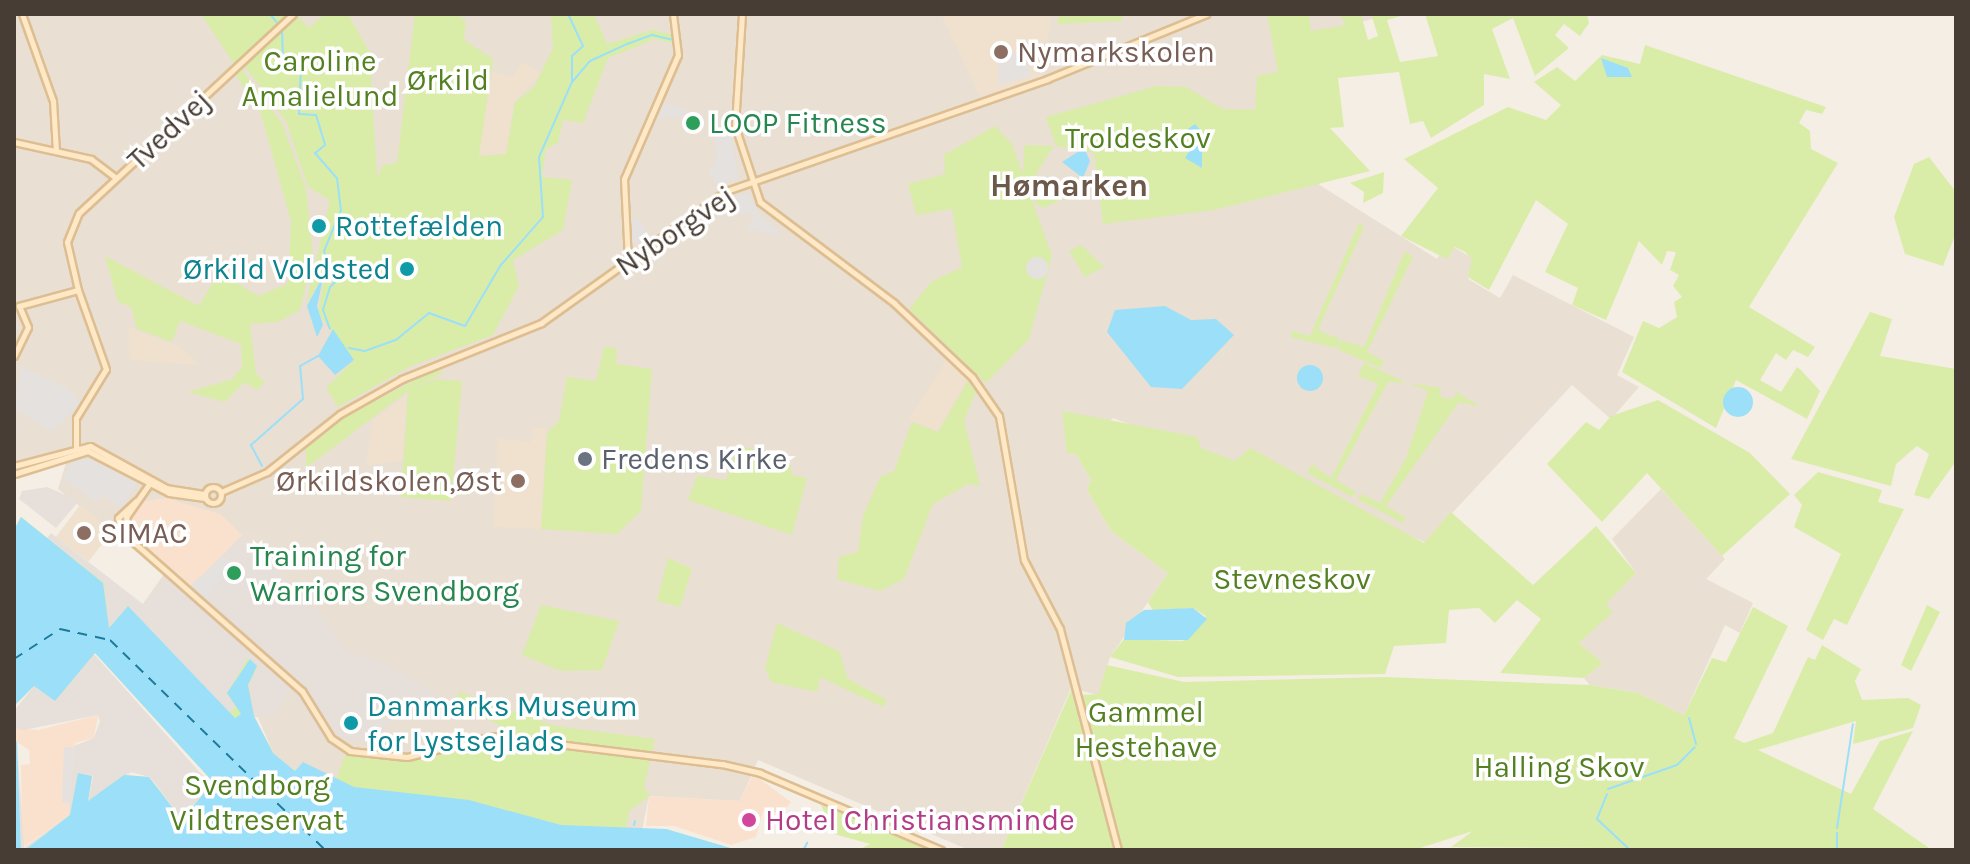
<!DOCTYPE html>
<meta charset="utf-8">
<style>
body{margin:0}
#map{position:relative;width:1970px;height:864px;overflow:hidden;background:#f5eee5;font-family:Karla,sans-serif}
div>[style]{position:absolute}
.residential>*{inset:0;background:#e9dfd3}
.commercial>*{inset:0;background:#f9e1ce}
.industrial>*{inset:0;background:#e7dfda}
.education>*{inset:0;background:#efe1ce;transform-origin:0 0}
.green>*{inset:0;background:#d9eda9}
.parking>*{inset:0;background:#e5e1de}
.round{border-radius:50%}
.water>*{inset:0;background:#9be0f8}
.stream>*{height:2px;margin:-1px;padding:0 1px;transform-origin:1px;border-radius:1px;background:#9be0f8}
.ferry>*{height:2px;margin-top:-1px;transform-origin:0;background:repeating-linear-gradient(90deg,#1e7a9d 0 10px,transparent 0 18px)}
.roads{filter:drop-shadow(2px 0 #ddbe92) drop-shadow(-2px 0 #ddbe92) drop-shadow(0 2px #ddbe92) drop-shadow(0 -2px #ddbe92)}
.secondary>*{height:5px;margin:-2.5px;padding:0 2.5px;transform-origin:2.5px;border-radius:2.5px;background:#ffe8c5}
.secondary>.ring{margin:-2.5px;padding:0;box-sizing:content-box;background:none;border:5px solid #ffe8c5;border-radius:50%}
.dots>*{width:22px;height:22px;translate:-50% -50%;box-sizing:border-box;border:4px solid #fff;border-radius:50%}
span{translate:-50% -50%;white-space:nowrap;text-align:center;line-height:1.15;-webkit-text-stroke:7px #fff;paint-order:stroke}
.education-label{font-size:30px;color:#785e54}
.left{translate:0 -50%;text-align:left}
.right{translate:-100% -50%;text-align:right}
.park-label{font-size:30px;color:#538021}
.leisure-label{font-size:30px;color:#27864d}
.street-label{font-size:30px;color:#483d34}
.culture-label{font-size:30px;color:#0d838f}
.worship-label{font-size:30px;color:#5b616d}
.hotel-label{font-size:30px;color:#b23c85}
.neighbourhood-label{font-size:32px;color:#6c594a;font-weight:700}
.frame{position:absolute;inset:0;border:16px solid #483d34;pointer-events:none}
</style>
<div id="map">
<div class="residential">
<i style="clip-path:polygon(14px 14px,1389px 14px,1306px 38px,1299px 172px,1437px 259px,1447px 243px,1477px 261px,1468px 279px,1500px 298px,1513px 275px,1634px 337px,1617px 375px,1639px 387px,1611px 419px,1572px 385px,1425px 542px,1113px 418px,1076px 454px,1091px 480px,1087px 490px,1111px 531px,1168px 573px,1110px 657px,1098px 695px,1071px 688px,1001px 850px,969px 850px,758px 760px,740px 801px,649px 796px,642px 830px,354px 787px,295px 771px,273px 753px,258px 717px,235px 718px,181px 661px,188px 654px,143px 604px,164px 574px,58px 489px,67px 460px,14px 480px)"></i>
<i style="clip-path:polygon(1661px 489px,1725px 559px,1706px 579px,1753px 603px,1740px 633px,1725px 625px,1684px 715px,1638px 693px,1590px 685px,1584px 678px,1603px 663px,1579px 643px,1612px 612px,1605px 604px,1636px 573px,1612px 539px)"></i>
</div>
<div class="commercial">
<i style="clip-path:polygon(166px 498px,220px 514px,242px 535px,233px 565px,203px 598px,129px 532px,131px 514px,145px 501px)"></i>
<i style="clip-path:polygon(98px 715px,94px 738px,75px 743px,69px 815px,22px 848px,21px 765px,30px 764px,29px 750px,14px 740px,14px 728px,38px 730px)"></i>
<i style="clip-path:polygon(753px 774px,791px 802px,782px 813px,763px 811px,756px 837px,731px 845px,674px 826px,646px 826px,649px 796px,740px 801px)"></i>
</div>
<div class="industrial">
<i style="clip-path:polygon(47px 487px,79px 501px,56px 528px,19px 499px,22px 491px)"></i>
<i style="clip-path:polygon(51px 533px,143px 604px,170px 569px,203px 597px,233px 566px,222px 556px,242px 535px,324px 617px,347px 651px,390px 665px,451px 703px,391px 722px,368px 741px,323px 738px,291px 688px,276px 715px,254px 716px,248px 658px,235px 718px,128px 606px,109px 628px,101px 587px,47px 538px)"></i>
<i style="clip-path:polygon(94px 654px,212px 786px,181px 818px,150px 777px,131px 772px,88px 801px,93px 776px,79px 773px,70px 815px,25px 850px,21px 850px,17px 742px,24px 848px,69px 815px,74px 746px,94px 738px,100px 721px,98px 715px,24px 730px,14px 728px,14px 711px,34px 686px,55px 701px)"></i>
</div>
<div class="education">
<i style="clip-path:polygon(941px 14px,1051px 14px,1042px 76px,980px 97px)"></i>
<i style="clip-path:polygon(521px 62px,541px 74px,515px 102px,506px 154px,478px 156px,492px 71px,513px 77px)"></i>
<i style="clip-path:polygon(128px 327px,181px 347px,199px 365px,130px 360px)"></i>
<i style="clip-path:polygon(947px 359px,967px 380px,938px 431px,909px 420px)"></i>
<i style="clip-path:polygon(407px 394px,403px 460px,366px 466px,373px 420px)"></i>
<i style="clip-path:polygon(533px 427px,547px 428px,541px 529px,493px 527px,498px 438px,531px 442px)"></i>
<i style="left:80px;top:505px;width:41px;height:40px;rotate:37deg"></i>
</div>
<div class="green">
<i style="clip-path:polygon(201px 14px,288px 14px,234px 64px)"></i>
<i style="clip-path:polygon(325px 14px,348px 14px,370px 53px,377px 178px,383px 165px,397px 163px,415px 14px,457px 14px,466px 21px,464px 40px,493px 59px,479px 156px,506px 154px,515px 102px,534px 87px,553px 48px,551px 14px,594px 14px,607px 44px,652px 30px,674px 35px,675px 44px,655px 39px,608px 58px,583px 123px,563px 120px,558px 143px,546px 149px,542px 177px,572px 180px,563px 230px,513px 260px,519px 286px,493px 335px,409px 367px,338px 407px,326px 388px,354px 360px,318px 313px,325px 274px,306px 304px,330px 200px,308px 187px,286px 121px,243px 64px,298px 16px,309px 28px)"></i>
<i style="clip-path:polygon(1059px 14px,1122px 14px,1122px 21px,1057px 24px)"></i>
<i style="clip-path:polygon(1267px 14px,1309px 14px,1311px 31px,1346px 25px,1340px 15px,1361px 14px,1368px 40px,1378px 36px,1371px 14px,1408px 14px,1387px 20px,1400px 62px,1438px 56px,1425px 14px,1587px 14px,1589px 23px,1580px 36px,1564px 24px,1555px 35px,1569px 48px,1535px 76px,1513px 18px,1492px 29px,1510px 79px,1484px 74px,1484px 105px,1431px 138px,1423px 121px,1410px 124px,1399px 72px,1338px 78px,1344px 127px,1330px 128px,1370px 171px,1214px 210px,1103px 224px,1094px 153px,1056px 146px,1046px 117px,1157px 86px,1186px 87px,1223px 109px,1255px 110px,1257px 76px,1278px 72px)"></i>
<i style="clip-path:polygon(1645px 45px,1826px 107px,1822px 114px,1806px 110px,1799px 123px,1810px 131px,1811px 149px,1838px 163px,1749px 307px,1815px 347px,1808px 357px,1793px 350px,1786px 360px,1776px 353px,1760px 380px,1781px 392px,1797px 367px,1801px 370px,1820px 391px,1807px 419px,1736px 380px,1716px 428px,1622px 372px,1643px 321px,1659px 328px,1677px 317px,1674px 302px,1682px 297px,1673px 286px,1679px 275px,1670px 270px,1676px 252px,1667px 251px,1662px 265px,1639px 241px,1606px 320px,1572px 305px,1578px 288px,1545px 272px,1568px 224px,1536px 200px,1489px 290px,1468px 277px,1472px 259px,1465px 252px,1455px 247px,1447px 259px,1401px 236px,1438px 188px,1404px 159px,1508px 107px,1546px 120px,1561px 105px,1534px 82px,1557px 67px,1575px 81px,1602px 55px,1640px 64px)"></i>
<i style="clip-path:polygon(241px 68px,282px 123px,306px 189px,313px 256px,300px 310px,278px 322px,250px 324px,256px 374px,265px 381px,257px 390px,244px 382px,225px 402px,188px 392px,232px 379px,242px 367px,241px 344px,180px 321px,172px 342px,137px 329px,131px 307px,118px 302px,105px 256px,199px 306px,215px 279px,230px 279px,258px 296px,288px 284px,291px 221px,261px 114px,236px 75px)"></i>
<i style="clip-path:polygon(995px 126px,1012px 144px,1052px 256px,1029px 339px,986px 383px,909px 309px,931px 282px,962px 267px,952px 209px,916px 215px,908px 184px,945px 174px,944px 155px)"></i>
<i style="clip-path:polygon(1024px 145px,1054px 146px,1036px 174px,1039px 192px,1089px 186px,1044px 208px,1036px 204px,1023px 176px)"></i>
<i style="clip-path:polygon(1929px 157px,1956px 192px,1956px 233px,1943px 266px,1905px 254px,1894px 217px,1914px 164px)"></i>
<i style="clip-path:polygon(1384px 172px,1383px 193px,1363px 203px,1364px 192px,1350px 183px)"></i>
<i style="clip-path:polygon(1359px 223px,1364px 227px,1318px 330px,1340px 339px,1336px 348px,1291px 337px,1292px 331px,1310px 336px)"></i>
<i style="clip-path:polygon(1081px 245px,1104px 267px,1085px 277px,1069px 251px)"></i>
<i style="clip-path:polygon(1405px 251px,1413px 257px,1367px 352px,1384px 361px,1380px 368px,1337px 349px,1341px 340px,1364px 347px)"></i>
<i style="clip-path:polygon(1870px 312px,1892px 319px,1880px 356px,1956px 369px,1956px 461px,1929px 499px,1914px 495px,1929px 454px,1917px 446px,1896px 464px,1891px 486px,1791px 459px)"></i>
<i style="clip-path:polygon(604px 347px,617px 348px,616px 364px,652px 369px,641px 511px,617px 534px,541px 529px,547px 433px,559px 421px,567px 377px,596px 381px)"></i>
<i style="clip-path:polygon(1364px 363px,1407px 383px,1388px 382px,1336px 480px,1356px 492px,1352px 497px,1307px 473px,1312px 464px,1331px 478px,1378px 384px,1358px 376px)"></i>
<i style="clip-path:polygon(440px 367px,442px 373px,411px 390px,435px 379px,462px 381px,451px 501px,401px 497px,408px 391px,306px 468px,306px 446px,341px 419px)"></i>
<i style="clip-path:polygon(968px 381px,976px 392px,964px 420px,980px 486px,968px 484px,933px 504px,904px 579px,880px 591px,837px 579px,839px 557px,858px 552px,863px 516px,880px 477px,894px 471px,912px 422px,938px 432px)"></i>
<i style="clip-path:polygon(1408px 383px,1441px 388px,1440px 397px,1453px 399px,1456px 392px,1481px 407px,1459px 402px,1386px 506px,1406px 518px,1403px 523px,1357px 499px,1361px 494px,1380px 503px,1406px 458px,1428px 391px)"></i>
<i style="clip-path:polygon(1658px 400px,1750px 453px,1790px 494px,1722px 556px,1647px 473px,1602px 522px,1547px 464px,1586px 422px,1599px 430px,1611px 416px)"></i>
<i style="clip-path:polygon(1062px 411px,1197px 437px,1201px 448px,1235px 461px,1250px 448px,1424px 543px,1451px 512px,1533px 585px,1596px 526px,1636px 573px,1606px 604px,1613px 612px,1579px 643px,1603px 663px,1584px 678px,1500px 673px,1541px 619px,1517px 600px,1495px 623px,1479px 608px,1449px 610px,1446px 643px,1394px 646px,1385px 674px,1178px 677px,1110px 657px,1124px 639px,1183px 641px,1206px 616px,1193px 608px,1153px 611px,1148px 602px,1168px 573px,1111px 531px,1087px 490px,1091px 480px,1076px 454px,1067px 453px)"></i>
<i style="clip-path:polygon(738px 445px,789px 459px,792px 475px,807px 478px,792px 535px,688px 500px,697px 476px,726px 480px)"></i>
<i style="clip-path:polygon(1818px 472px,1882px 490px,1878px 502px,1904px 509px,1847px 625px,1834px 619px,1823px 640px,1806px 630px,1841px 554px,1794px 527px,1802px 505px,1794px 495px)"></i>
<i style="clip-path:polygon(21px 517px,104px 583px,109px 628px,128px 606px,228px 712px,236px 708px,227px 693px,248px 658px,258px 666px,248px 685px,254px 717px,275px 756px,295px 771px,303px 763px,336px 780px,345px 755px,408px 762px,496px 739px,500px 725px,451px 703px,460px 692px,555px 726px,655px 739px,644px 787px,650px 796px,629px 811px,626px 829px,666px 829px,737px 850px,25px 850px,70px 815px,78px 773px,92px 776px,88px 801px,124px 775px,149px 777px,182px 820px,213px 782px,95px 653px,55px 701px,34px 686px,14px 706px,14px 530px)"></i>
<i style="clip-path:polygon(668px 558px,692px 569px,680px 607px,657px 601px)"></i>
<i style="clip-path:polygon(541px 605px,619px 621px,602px 670px,561px 671px,522px 655px)"></i>
<i style="clip-path:polygon(1927px 605px,1940px 612px,1911px 671px,1901px 665px)"></i>
<i style="clip-path:polygon(1753px 607px,1788px 626px,1734px 738px,1744px 743px,1773px 733px,1808px 657px,1815px 660px,1822px 645px,1861px 669px,1855px 681px,1862px 700px,1908px 698px,1921px 705px,1913px 728px,1853px 744px,1856px 721px,1758px 750px,1851px 794px,1880px 741px,1913px 731px,1873px 809px,1932px 850px,1451px 847px,1473px 831px,1414px 850px,1123px 850px,1081px 695px,1098px 694px,1107px 665px,1184px 682px,1384px 677px,1590px 685px,1638px 693px,1684px 715px,1712px 658px,1726px 662px)"></i>
<i style="clip-path:polygon(777px 623px,839px 651px,848px 679px,887px 700px,883px 707px,820px 677px,817px 692px,771px 682px,765px 668px)"></i>
<i style="clip-path:polygon(1072px 688px,1116px 850px,1001px 850px)"></i>
<i style="clip-path:polygon(821px 805px,934px 850px,859px 850px,870px 844px,834px 834px)"></i>
</div>
<div class="parking">
<i style="clip-path:polygon(997px 49px,1028px 55px,1030px 76px,999px 85px)"></i>
<i style="clip-path:polygon(658px 101px,689px 111px,688px 117px,651px 118px)"></i>
<i style="clip-path:polygon(709px 117px,729px 123px,739px 178px,717px 184px,708px 173px,718px 157px)"></i>
<i style="clip-path:polygon(749px 193px,760px 215px,784px 236px,747px 229px,755px 214px,725px 214px,725px 198px)"></i>
<i style="clip-path:polygon(638px 218px,651px 238px,626px 247px,625px 220px)"></i>
<i class="round" style="left:1026px;top:257px;width:22px;height:22px"></i>
<i style="clip-path:polygon(21px 367px,66px 388px,80px 403px,52px 432px,14px 408px)"></i>
<i style="clip-path:polygon(87px 458px,138px 482px,122px 508px,104px 496px,95px 502px,63px 478px,72px 459px)"></i>
<i style="clip-path:polygon(222px 556px,233px 565px,206px 600px,190px 586px)"></i>
<i style="clip-path:polygon(64px 747px,74px 748px,69px 815px,69px 803px,62px 802px)"></i>
</div>
<div class="water">
<i style="clip-path:polygon(1601px 58px,1628px 68px,1632px 77px,1607px 77px)"></i>
<i style="clip-path:polygon(1195px 124px,1202px 132px,1202px 168px,1185px 158px,1194px 143px,1185px 131px)"></i>
<i style="clip-path:polygon(1084px 148px,1090px 161px,1083px 178px,1062px 162px)"></i>
<i style="clip-path:polygon(324px 274px,317px 306px,323px 325px,317px 337px,307px 306px)"></i>
<i style="clip-path:polygon(1165px 306px,1191px 320px,1216px 319px,1234px 335px,1182px 389px,1151px 387px,1107px 332px,1115px 310px)"></i>
<i style="clip-path:polygon(333px 329px,354px 360px,335px 375px,318px 356px)"></i>
<i class="round" style="left:1297px;top:365px;width:26px;height:26px"></i>
<i class="round" style="left:1723px;top:387px;width:30px;height:30px"></i>
<i style="clip-path:polygon(21px 517px,103px 583px,109px 628px,128px 606px,235px 718px,241px 714px,227px 693px,250px 659px,257px 666px,248px 685px,254px 716px,273px 753px,295px 771px,303px 762px,354px 787px,469px 800px,561px 825px,666px 829px,737px 850px,25px 850px,70px 815px,78px 773px,92px 776px,88px 801px,124px 775px,149px 777px,182px 820px,213px 782px,95px 653px,55px 701px,34px 686px,14px 706px,14px 530px)"></i>
<i style="clip-path:polygon(1193px 608px,1207px 619px,1188px 640px,1124px 640px,1126px 623px,1144px 610px)"></i>
<i style="clip-path:polygon(14px 740px,17px 742px,21px 850px,14px 850px)"></i>
</div>
<div class="stream">
<i style="left:270px;top:14px;width:13px;rotate:51deg"></i>
<i style="left:282px;top:30px;width:25px;rotate:88deg"></i>
<i style="left:283px;top:55px;width:20px;rotate:27deg"></i>
<i style="left:301px;top:64px;width:50px;rotate:92.3deg"></i>
<i style="left:299px;top:114px;width:17px;rotate:3deg"></i>
<i style="left:316px;top:115px;width:31px;rotate:73deg"></i>
<i style="left:325px;top:145px;width:13px;rotate:141deg"></i>
<i style="left:315px;top:153px;width:33px;rotate:49deg"></i>
<i style="left:337px;top:178px;width:32px;rotate:83deg"></i>
<i style="left:341px;top:210px;width:44px;rotate:112.5deg"></i>
<i style="left:324px;top:251px;width:18px;rotate:74deg"></i>
<i style="left:329px;top:268px;width:17px;rotate:13deg"></i>
<i style="left:346px;top:272px;width:22px;rotate:137deg"></i>
<i style="left:330px;top:287px;width:24px;rotate:107deg"></i>
<i style="left:323px;top:310px;width:20px;rotate:70deg"></i>
<i style="left:573px;top:81px;width:26px;rotate:-50deg"></i>
<i style="left:590px;top:61px;width:41px;rotate:-24.7deg"></i>
<i style="left:627px;top:44px;width:27px;rotate:-20deg"></i>
<i style="left:652px;top:35px;width:22px;rotate:13deg"></i>
<i style="left:349px;top:348px;width:16px;rotate:11deg"></i>
<i style="left:365px;top:351px;width:33px;rotate:-20deg"></i>
<i style="left:396px;top:340px;width:43px;rotate:-39.3deg"></i>
<i style="left:429px;top:313px;width:38px;rotate:20deg"></i>
<i style="left:465px;top:326px;width:69px;rotate:-59.7deg"></i>
<i style="left:500px;top:266px;width:65px;rotate:-48.7deg"></i>
<i style="left:543px;top:217px;width:60px;rotate:-93.8deg"></i>
<i style="left:539px;top:157px;width:82px;rotate:-66.3deg"></i>
<i style="left:572px;top:82px;width:26px;rotate:-90deg"></i>
<i style="left:572px;top:56px;width:15px;rotate:-42deg"></i>
<i style="left:583px;top:46px;width:35px;rotate:-115deg"></i>
<i style="left:262px;top:466px;width:24px;rotate:-118deg"></i>
<i style="left:251px;top:445px;width:69px;rotate:-41.5deg"></i>
<i style="left:303px;top:399px;width:33px;rotate:-95deg"></i>
<i style="left:300px;top:366px;width:21px;rotate:-29deg"></i>
<i style="left:1689px;top:718px;width:27px;rotate:75deg"></i>
<i style="left:1608px;top:789px;width:73px;rotate:-19.2deg"></i>
<i style="left:1677px;top:765px;width:25px;rotate:-45deg"></i>
<i style="left:1607px;top:794px;width:27px;rotate:112deg"></i>
<i style="left:1597px;top:819px;width:45px;rotate:43.2deg"></i>
<i style="left:634px;top:825px;width:4px;rotate:-76deg"></i>
<i style="left:1837px;top:828px;width:105px;rotate:-81.3deg"></i>
<i style="left:1837px;top:833px;width:17px;rotate:90deg"></i>
<i style="left:804px;top:849px;width:7px;rotate:-63deg"></i>
</div>
<div class="ferry">
<i style="left:14px;top:659px;width:55px;rotate:-33.1deg"></i>
<i style="left:60px;top:629px;width:51px;rotate:12.4deg"></i>
<i style="left:110px;top:640px;width:301px;rotate:44.3deg"></i>
</div>
<div class="roads">
<div class="secondary">
<i style="left:22px;top:14px;width:92px;rotate:70.4deg"></i>
<i style="left:53px;top:101px;width:50px;rotate:86.6deg"></i>
<i style="left:742px;top:14px;width:112px;rotate:93.6deg"></i>
<i style="left:735px;top:126px;width:80px;rotate:71.8deg"></i>
<i style="left:760px;top:202px;width:168px;rotate:37deg"></i>
<i style="left:894px;top:303px;width:108px;rotate:43.5deg"></i>
<i style="left:972px;top:377px;width:47px;rotate:55.3deg"></i>
<i style="left:999px;top:416px;width:146px;rotate:80.2deg"></i>
<i style="left:1024px;top:560px;width:78px;rotate:62.4deg"></i>
<i style="left:1060px;top:629px;width:228px;rotate:75.3deg"></i>
<i style="left:14px;top:142px;width:79px;rotate:12.4deg"></i>
<i style="left:91px;top:159px;width:31px;rotate:37deg"></i>
<i style="left:628px;top:261px;width:82px;rotate:-92.8deg"></i>
<i style="left:624px;top:179px;width:135px;rotate:-66.5deg"></i>
<i style="left:678px;top:55px;width:41px;rotate:-97deg"></i>
<i style="left:78px;top:290px;width:49px;rotate:-102.9deg"></i>
<i style="left:67px;top:242px;width:31px;rotate:-68deg"></i>
<i style="left:79px;top:213px;width:292px;rotate:-42.9deg"></i>
<i style="left:14px;top:356px;width:32px;rotate:-64deg"></i>
<i style="left:28px;top:327px;width:23px;rotate:-113deg"></i>
<i style="left:19px;top:306px;width:61px;rotate:-15.2deg"></i>
<i style="left:76px;top:449px;width:31px;rotate:-90deg"></i>
<i style="left:76px;top:418px;width:57px;rotate:-58.5deg"></i>
<i style="left:106px;top:369px;width:84px;rotate:-109.5deg"></i>
<i style="left:14px;top:466px;width:79px;rotate:-14.7deg"></i>
<i style="left:90px;top:446px;width:87px;rotate:28.9deg"></i>
<i style="left:166px;top:488px;width:38px;rotate:9deg"></i>
<i style="left:14px;top:474px;width:77px;rotate:-17.3deg"></i>
<i style="left:88px;top:451px;width:91px;rotate:27.4deg"></i>
<i style="left:169px;top:493px;width:36px;rotate:8deg"></i>
<i class="ring" style="left:205px;top:487px;width:11px;height:11px"></i>
<i style="left:221px;top:492px;width:50px;rotate:-23.5deg"></i>
<i style="left:267px;top:472px;width:93px;rotate:-38.5deg"></i>
<i style="left:340px;top:414px;width:71px;rotate:-29.4deg"></i>
<i style="left:402px;top:379px;width:150px;rotate:-21.9deg"></i>
<i style="left:541px;top:323px;width:227px;rotate:-35.5deg"></i>
<i style="left:726px;top:191px;width:340px;rotate:-19.2deg"></i>
<i style="left:1047px;top:79px;width:172px;rotate:-22.2deg"></i>
<i style="left:136px;top:501px;width:25px;rotate:137deg"></i>
<i style="left:118px;top:518px;width:13px;rotate:77deg"></i>
<i style="left:121px;top:531px;width:242px;rotate:41.5deg"></i>
<i style="left:302px;top:691px;width:55px;rotate:58.3deg"></i>
<i style="left:331px;top:738px;width:23px;rotate:34deg"></i>
<i style="left:350px;top:751px;width:57px;rotate:6deg"></i>
<i style="left:407px;top:757px;width:89px;rotate:-13.7deg"></i>
<i style="left:493px;top:736px;width:231px;rotate:7deg"></i>
<i style="left:722px;top:764px;width:39px;rotate:13deg"></i>
<i style="left:760px;top:773px;width:197px;rotate:23deg"></i>
<i style="left:130px;top:537px;width:20px;rotate:-101deg"></i>
<i style="left:126px;top:517px;width:45px;rotate:-54.9deg"></i>
</div>
</div>
<div class="dots">
<i style="left:1001px;top:52px;background:#8d6e63"></i>
<i style="left:693px;top:123px;background:#2e9e5b"></i>
<i style="left:319px;top:226px;background:#0f9aa8"></i>
<i style="left:407px;top:269px;background:#0f9aa8"></i>
<i style="left:585px;top:459px;background:#6b7280"></i>
<i style="left:518px;top:481px;background:#8d6e63"></i>
<i style="left:84px;top:533px;background:#8d6e63"></i>
<i style="left:234px;top:573px;background:#2e9e5b"></i>
<i style="left:351px;top:723px;background:#0f9aa8"></i>
<i style="left:749px;top:820px;background:#d1479c"></i>
</div>
<div class="education-label">
<span class="left" style="left:1017px;top:52px">Nymarkskolen</span>
<span class="right" style="left:502px;top:481px">Ørkildskolen,Øst</span>
<span class="left" style="left:100px;top:533px">SIMAC</span>
</div>
<div class="park-label">
<span style="left:320px;top:78px">Caroline<br>Amalielund</span>
<span style="left:448px;top:80px">Ørkild</span>
<span style="left:1138px;top:138px">Troldeskov</span>
<span style="left:1292px;top:579px">Stevneskov</span>
<span style="left:1146px;top:729px">Gammel<br>Hestehave</span>
<span style="left:1559px;top:767px">Halling Skov</span>
<span style="left:257px;top:802px">Svendborg<br>Vildtreservat</span>
</div>
<div class="leisure-label">
<span class="left" style="left:709px;top:123px">LOOP Fitness</span>
<span class="left" style="left:250px;top:573px">Training for<br>Warriors Svendborg</span>
</div>
<div class="street-label">
<span style="left:169px;top:130px;rotate:-43deg">Tvedvej</span>
<span style="left:675px;top:231px;rotate:-34deg">Nyborgvej</span>
</div>
<div class="culture-label">
<span class="left" style="left:335px;top:226px">Rottefælden</span>
<span class="right" style="left:391px;top:269px">Ørkild Voldsted</span>
<span class="left" style="left:367px;top:723px">Danmarks Museum<br>for Lystsejlads</span>
</div>
<div class="worship-label">
<span class="left" style="left:601px;top:459px">Fredens Kirke</span>
</div>
<div class="hotel-label">
<span class="left" style="left:765px;top:820px">Hotel Christiansminde</span>
</div>
<div class="neighbourhood-label">
<span style="left:1069px;top:186px">Hømarken</span>
</div>
<div class="frame"></div>
</div>
